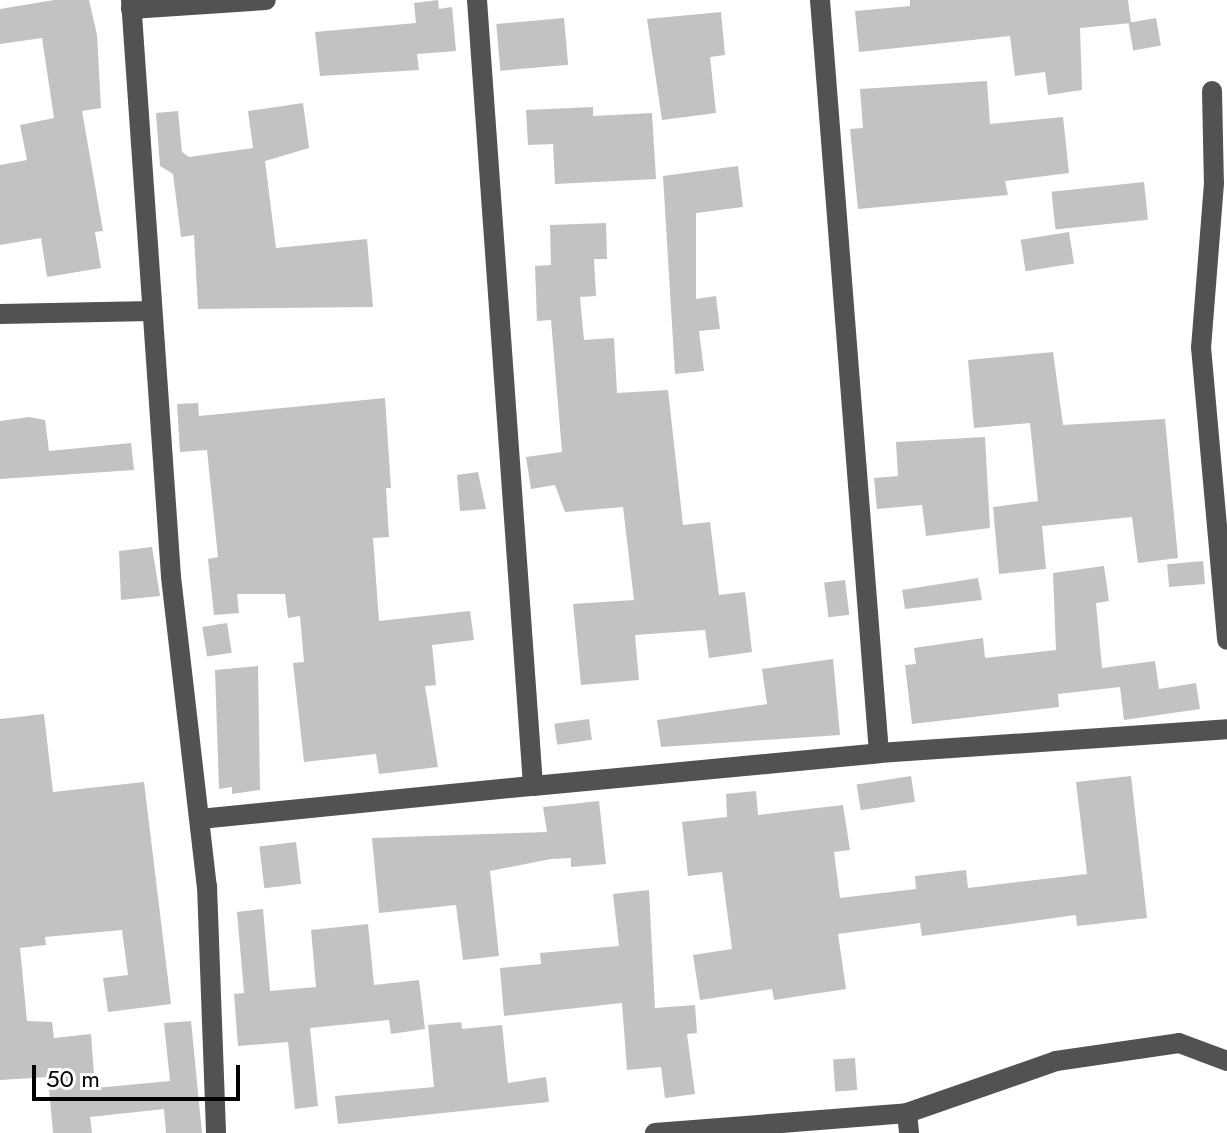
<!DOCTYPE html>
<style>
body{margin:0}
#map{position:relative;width:1227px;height:1133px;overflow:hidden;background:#fff;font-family:Jost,sans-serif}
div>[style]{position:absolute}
.building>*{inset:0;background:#c2c2c2;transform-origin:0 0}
.minor>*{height:20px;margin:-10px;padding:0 10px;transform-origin:10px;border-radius:10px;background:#525252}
span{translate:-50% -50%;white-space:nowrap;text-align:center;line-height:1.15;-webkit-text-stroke:8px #fff;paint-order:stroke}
.scale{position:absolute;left:32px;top:1065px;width:208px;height:36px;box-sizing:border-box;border:4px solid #000;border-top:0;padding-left:10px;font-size:24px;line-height:28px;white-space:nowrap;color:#000;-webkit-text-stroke:6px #fff;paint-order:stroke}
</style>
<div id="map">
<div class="building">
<i style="clip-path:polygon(54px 0,89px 0,97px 35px,101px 108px,82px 111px,103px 231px,95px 232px,101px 268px,47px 277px,41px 238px,0 245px,0 165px,27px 160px,20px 125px,54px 118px,42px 38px,0 44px,0 9px)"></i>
<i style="clip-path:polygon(438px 0,439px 9px,452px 7px,456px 51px,417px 54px,419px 70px,320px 76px,315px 32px,416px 23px,414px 3px)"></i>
<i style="clip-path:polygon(910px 0,1128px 0,1131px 23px,1080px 28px,1082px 90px,1048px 95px,1045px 72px,1015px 76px,1010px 36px,859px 52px,855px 11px,910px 6px)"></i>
<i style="clip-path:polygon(721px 12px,725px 55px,710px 57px,716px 113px,662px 120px,647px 19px)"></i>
<i style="left:564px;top:18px;width:47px;height:68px;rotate:85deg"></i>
<i style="left:1156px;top:18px;width:28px;height:28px;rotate:80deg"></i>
<i style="clip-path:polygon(987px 81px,990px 124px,1063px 117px,1069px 173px,1005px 181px,1008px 195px,858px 209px,850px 129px,863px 128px,860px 89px)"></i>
<i style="clip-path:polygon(303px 103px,309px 148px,265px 161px,276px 248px,367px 239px,373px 307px,198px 309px,194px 235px,181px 237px,173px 174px,160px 166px,156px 113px,178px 111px,182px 152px,189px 157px,253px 148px,248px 111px)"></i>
<i style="clip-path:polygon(593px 107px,593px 116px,652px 113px,656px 179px,555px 184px,553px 144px,528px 145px,526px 110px)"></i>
<i style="clip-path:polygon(738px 166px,743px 207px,696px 213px,696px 299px,716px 296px,720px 329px,699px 331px,704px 371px,675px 374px,663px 176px)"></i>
<i style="left:1144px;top:182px;width:38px;height:93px;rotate:84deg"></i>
<i style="clip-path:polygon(606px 223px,607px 259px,594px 259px,596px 296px,580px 297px,584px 340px,614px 338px,617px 393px,668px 390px,683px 525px,710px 522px,719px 595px,745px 592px,752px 652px,709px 658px,705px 630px,635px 635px,639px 680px,581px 685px,573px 604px,634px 600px,623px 507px,565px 512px,555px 485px,531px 489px,526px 457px,562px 452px,551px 320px,537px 321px,535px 266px,551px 265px,550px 225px)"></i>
<i style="left:1069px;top:232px;width:32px;height:49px;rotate:81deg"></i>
<i style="clip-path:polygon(1053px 352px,1063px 425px,1165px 419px,1178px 558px,1138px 563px,1132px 517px,1042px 526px,1046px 569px,999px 574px,993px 507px,1038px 501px,1030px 423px,974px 428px,968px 360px)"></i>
<i style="clip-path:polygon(385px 398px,391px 488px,386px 488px,389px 537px,373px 538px,379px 621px,470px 611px,474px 640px,432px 645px,436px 685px,425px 686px,438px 767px,379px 774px,376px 754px,304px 762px,293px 663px,304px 662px,300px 616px,288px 618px,285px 594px,237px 594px,239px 613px,214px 615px,208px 559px,218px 557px,207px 450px,180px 452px,177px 404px,198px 403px,199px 416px)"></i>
<i style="clip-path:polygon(29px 417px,45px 420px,49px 451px,131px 443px,134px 470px,0 479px,0 421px)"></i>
<i style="clip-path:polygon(985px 437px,990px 528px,926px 536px,922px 505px,877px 509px,874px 478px,898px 476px,896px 442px)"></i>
<i style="clip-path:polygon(478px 472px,486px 509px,460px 511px,457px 475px)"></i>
<i style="clip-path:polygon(152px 547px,160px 596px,121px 600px,119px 551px)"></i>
<i style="left:1203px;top:561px;width:23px;height:36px;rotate:85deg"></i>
<i style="clip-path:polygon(1104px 566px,1109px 601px,1096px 603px,1102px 668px,1155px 661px,1159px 689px,1196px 683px,1200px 709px,1124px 720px,1120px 687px,1058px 694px,1059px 707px,912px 724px,905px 665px,916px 664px,914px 648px,983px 638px,985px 658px,1056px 650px,1053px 573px)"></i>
<i style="clip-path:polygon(978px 578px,982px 600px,905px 609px,902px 590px)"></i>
<i style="left:845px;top:580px;width:35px;height:21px;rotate:83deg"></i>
<i style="left:227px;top:623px;width:30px;height:25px;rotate:81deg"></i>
<i style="clip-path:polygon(833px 659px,840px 735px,661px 747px,657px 720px,767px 704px,762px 669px)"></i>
<i style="clip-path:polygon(258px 666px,260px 790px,232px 794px,232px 787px,219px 789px,215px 670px)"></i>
<i style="clip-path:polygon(44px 714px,53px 792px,144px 782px,171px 1004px,108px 1012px,103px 978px,128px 975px,122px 930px,45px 937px,46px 945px,20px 948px,27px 1021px,52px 1022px,54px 1038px,91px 1034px,95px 1088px,170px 1081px,164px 1023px,191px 1021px,202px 1133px,166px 1133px,164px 1109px,90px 1117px,92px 1133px,53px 1133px,48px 1077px,0 1080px,0 719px)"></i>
<i style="left:589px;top:719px;width:21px;height:35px;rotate:82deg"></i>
<i style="left:911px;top:776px;width:26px;height:55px;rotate:81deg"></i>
<i style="clip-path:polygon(1131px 776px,1147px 918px,1077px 926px,1076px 915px,922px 936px,920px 923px,838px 934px,846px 989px,774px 1000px,772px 989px,700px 1000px,693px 955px,732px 949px,722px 872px,688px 876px,682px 822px,727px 817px,726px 794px,756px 791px,758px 815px,843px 805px,850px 850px,834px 852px,840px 898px,916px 889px,915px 876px,966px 870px,968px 888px,1087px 874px,1076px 782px)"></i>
<i style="clip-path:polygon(599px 801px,606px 864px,571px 867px,571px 858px,551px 859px,490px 871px,499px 956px,463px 960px,456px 905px,379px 913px,372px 838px,547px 832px,543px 807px)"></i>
<i style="left:296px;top:842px;width:42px;height:37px;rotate:83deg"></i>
<i style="clip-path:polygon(649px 890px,655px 1008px,695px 1005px,697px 1033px,687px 1034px,695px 1094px,665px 1098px,661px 1067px,627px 1070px,622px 1003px,504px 1016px,500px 968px,541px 964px,540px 953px,619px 946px,613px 894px)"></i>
<i style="clip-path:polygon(263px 909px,270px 991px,316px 987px,311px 930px,368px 924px,374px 985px,419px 980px,425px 1029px,391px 1034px,389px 1020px,310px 1028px,318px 1106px,295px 1109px,288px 1042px,238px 1046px,234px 994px,244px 993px,237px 912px)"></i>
<i style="clip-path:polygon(461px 1022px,462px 1029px,502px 1025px,508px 1083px,546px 1077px,549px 1102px,338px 1124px,335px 1096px,434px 1087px,428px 1025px)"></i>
<i style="left:855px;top:1058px;width:32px;height:22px;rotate:86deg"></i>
</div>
<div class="minor">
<i style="left:131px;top:0;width:578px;rotate:86.03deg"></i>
<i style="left:171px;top:577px;width:311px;rotate:83.4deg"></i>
<i style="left:207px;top:886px;width:247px;rotate:87.9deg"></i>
<i style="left:477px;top:0;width:788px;rotate:85.92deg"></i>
<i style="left:533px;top:786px;width:348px;rotate:-5.4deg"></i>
<i style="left:820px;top:0;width:755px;rotate:85.52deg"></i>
<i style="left:879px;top:753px;width:349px;rotate:-3.9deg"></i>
<i style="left:131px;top:9px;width:135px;rotate:-3.8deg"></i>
<i style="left:1212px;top:91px;width:92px;rotate:88.8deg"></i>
<i style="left:1214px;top:183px;width:165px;rotate:94.5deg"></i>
<i style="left:1201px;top:347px;width:294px;rotate:84.9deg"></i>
<i style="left:0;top:314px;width:152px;rotate:-1.1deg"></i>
<i style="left:200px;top:819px;width:335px;rotate:-5.7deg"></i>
<i style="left:907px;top:1113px;width:20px;rotate:84deg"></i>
<i style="left:655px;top:1133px;width:253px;rotate:-4.5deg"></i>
<i style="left:907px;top:1113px;width:158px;rotate:-19.2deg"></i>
<i style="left:1056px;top:1061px;width:124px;rotate:-8.3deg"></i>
<i style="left:1179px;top:1043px;width:51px;rotate:20.6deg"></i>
</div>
<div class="scale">50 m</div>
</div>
